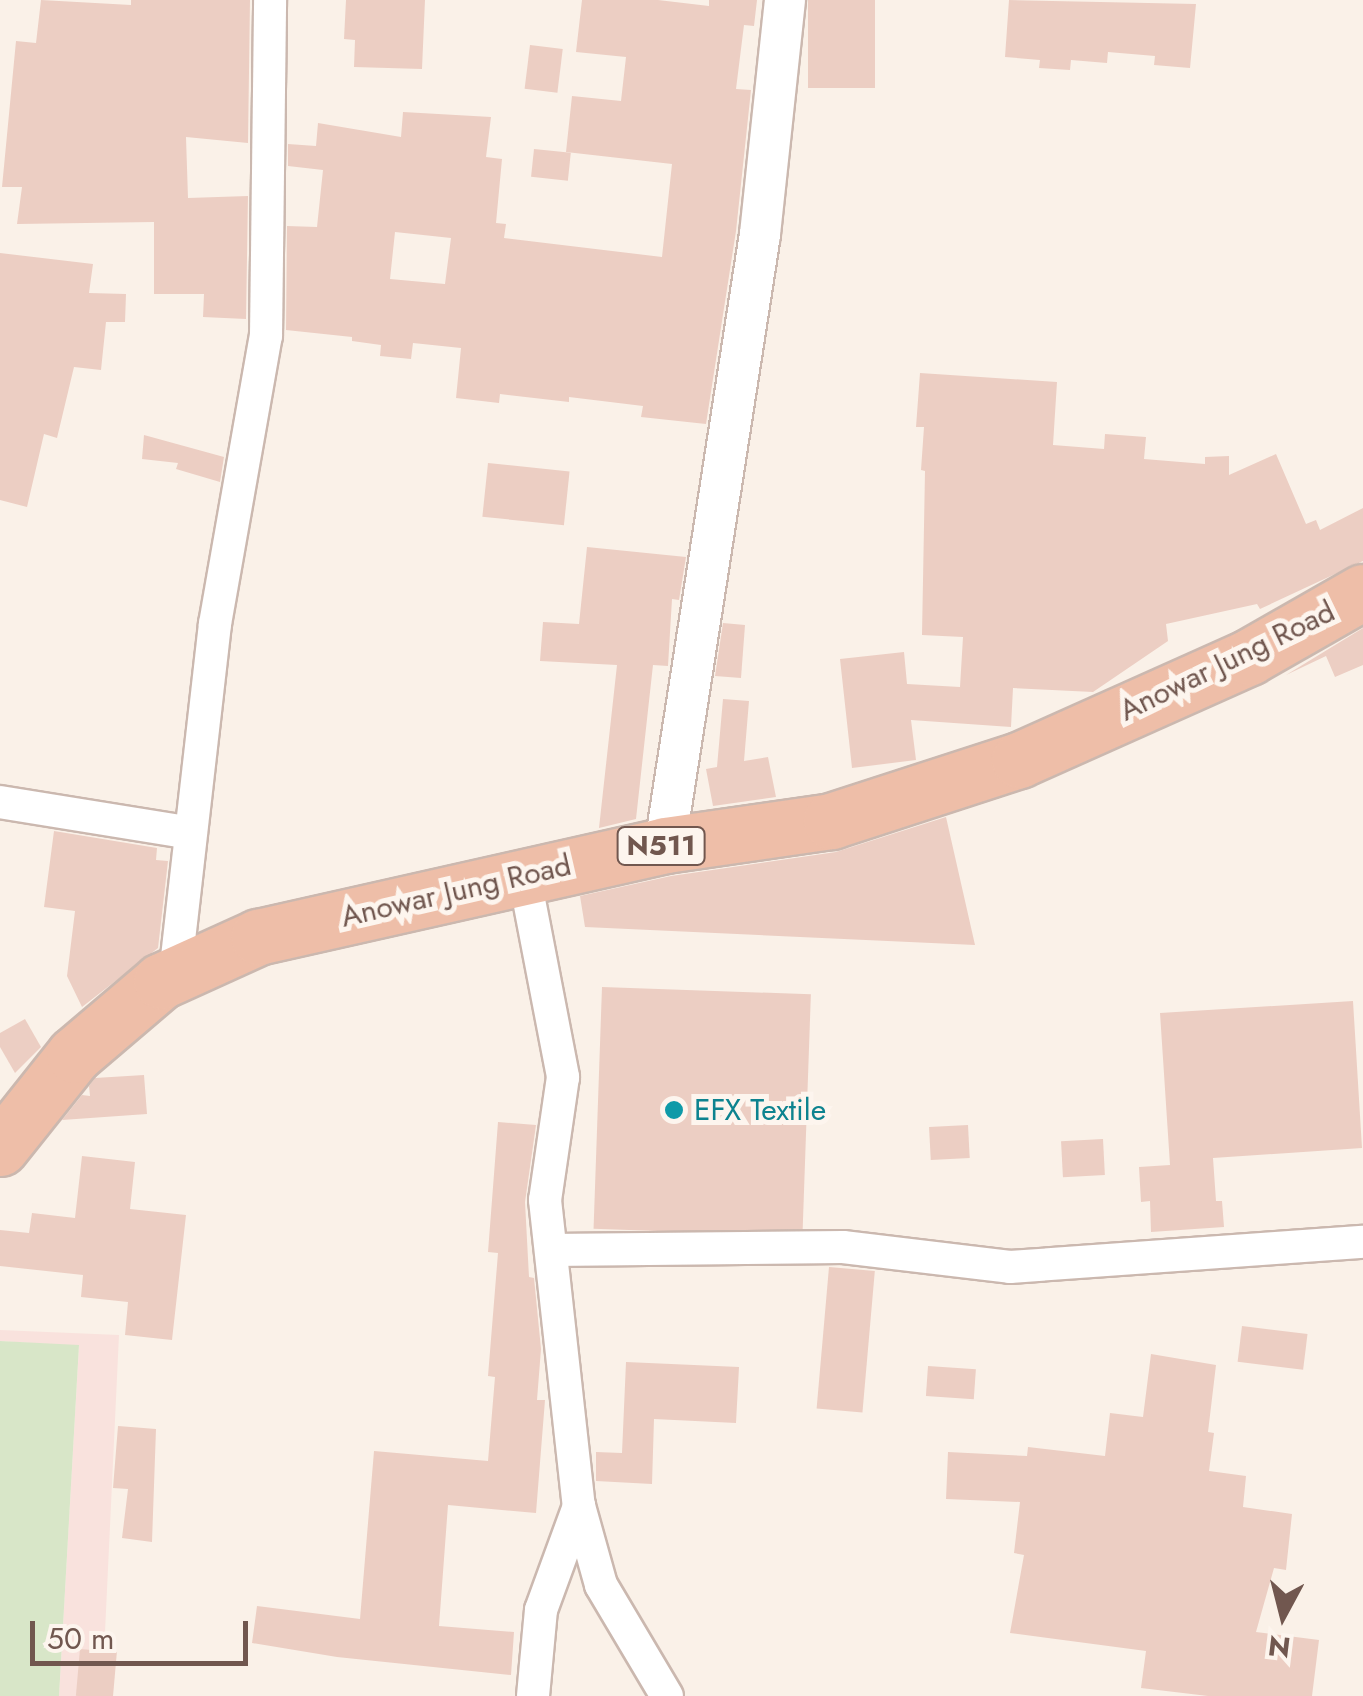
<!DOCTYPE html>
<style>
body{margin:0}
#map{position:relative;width:1363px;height:1696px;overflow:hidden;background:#faf1e8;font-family:Jost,sans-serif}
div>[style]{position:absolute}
.commercial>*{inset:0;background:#f9e2dd}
.green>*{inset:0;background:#d8e6c8}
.building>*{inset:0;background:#eccec3;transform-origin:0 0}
.roads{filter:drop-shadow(2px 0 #cbb8af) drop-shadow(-2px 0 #cbb8af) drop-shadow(0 2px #cbb8af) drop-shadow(0 -2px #cbb8af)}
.minor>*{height:32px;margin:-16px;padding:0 16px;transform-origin:16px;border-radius:16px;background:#fff}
.tertiary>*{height:40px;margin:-20px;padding:0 20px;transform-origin:20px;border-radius:20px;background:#fff}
.trunk>*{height:55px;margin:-27.5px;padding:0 27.5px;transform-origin:27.5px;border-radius:27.5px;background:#eebea8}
.dots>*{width:28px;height:28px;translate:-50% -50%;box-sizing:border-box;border:5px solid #fdf5ee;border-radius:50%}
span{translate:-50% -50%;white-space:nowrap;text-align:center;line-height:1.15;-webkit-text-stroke:10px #fdf5ee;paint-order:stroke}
.shield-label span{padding:2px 8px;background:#fdf5ee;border:2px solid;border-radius:8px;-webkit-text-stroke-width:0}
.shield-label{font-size:28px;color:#71574f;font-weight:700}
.street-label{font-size:30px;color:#71574f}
.culture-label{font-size:30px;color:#0d838f}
.left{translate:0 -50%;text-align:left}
.north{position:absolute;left:1233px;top:1566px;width:100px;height:100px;-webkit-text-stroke:8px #fdf5ee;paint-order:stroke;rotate:187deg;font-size:28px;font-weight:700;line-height:40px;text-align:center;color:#71574f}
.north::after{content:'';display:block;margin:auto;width:35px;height:45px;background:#71574f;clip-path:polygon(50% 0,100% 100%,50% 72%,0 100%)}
.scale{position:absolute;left:30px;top:1621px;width:218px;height:45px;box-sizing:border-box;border:5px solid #71574f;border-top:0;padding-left:12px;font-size:30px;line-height:35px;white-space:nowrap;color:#71574f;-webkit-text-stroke:8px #fdf5ee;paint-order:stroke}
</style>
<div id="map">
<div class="commercial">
<i style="clip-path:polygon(0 1330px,119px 1335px,102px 1696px,59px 1696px,79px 1346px,0 1341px)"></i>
</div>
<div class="green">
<i style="clip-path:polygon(0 1341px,79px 1345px,59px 1696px,0 1696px)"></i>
</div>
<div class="building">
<i style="clip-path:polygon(41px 0,131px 5px,131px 0,250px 0,248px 143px,186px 137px,188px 198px,248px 196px,246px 319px,203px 317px,204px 294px,154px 294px,154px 222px,17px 224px,22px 187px,2px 187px,16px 41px,36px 43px)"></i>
<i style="clip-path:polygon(346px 0,425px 0,422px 69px,354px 67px,355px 40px,344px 39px)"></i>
<i style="clip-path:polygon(evenodd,582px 0,658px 0,709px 6px,709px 0,757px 0,754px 26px,744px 25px,736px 89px,751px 90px,736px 231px,706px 424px,641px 417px,643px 406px,569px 397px,569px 402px,500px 394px,499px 403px,456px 398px,461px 348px,413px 343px,411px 359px,380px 356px,381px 345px,352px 341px,352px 337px,286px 330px,287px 226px,317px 227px,323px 170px,288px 166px,288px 144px,316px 146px,318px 123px,401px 137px,403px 112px,491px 117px,486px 157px,502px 159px,496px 223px,506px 224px,504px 238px,662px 257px,672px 164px,566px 152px,572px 96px,621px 101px,626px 57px,576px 52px,582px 0,395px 232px,451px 238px,445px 284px,390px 279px,395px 232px)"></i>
<i style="left:808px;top:0;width:67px;height:88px"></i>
<i style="clip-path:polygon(1009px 0,1196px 4px,1190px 68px,1154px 65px,1155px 56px,1108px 52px,1107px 63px,1071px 60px,1070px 70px,1039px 68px,1040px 60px,1005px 57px)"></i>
<i style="left:530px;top:45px;width:33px;height:44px;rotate:7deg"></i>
<i style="left:534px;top:149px;width:37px;height:28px;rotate:6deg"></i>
<i style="clip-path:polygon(0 253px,93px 264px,89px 293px,126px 294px,125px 322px,106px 322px,101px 370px,74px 367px,57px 438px,44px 434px,27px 507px,0 500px)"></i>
<i style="clip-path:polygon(920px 373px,1057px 382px,1053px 445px,1104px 449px,1105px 434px,1146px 437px,1144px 459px,1205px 464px,1205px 457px,1229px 456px,1229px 475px,1276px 454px,1306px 524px,1316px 520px,1320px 530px,1363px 508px,1363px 561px,1260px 609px,1257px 604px,1166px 624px,1168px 641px,1093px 692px,1013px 688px,1011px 727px,911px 720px,916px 760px,852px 768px,840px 659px,904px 652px,907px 684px,960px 687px,963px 637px,922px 635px,925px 471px,921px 470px,924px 427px,916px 427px)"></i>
<i style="clip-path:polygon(144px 435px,224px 457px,220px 482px,176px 469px,178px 463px,142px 459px)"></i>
<i style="left:488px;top:463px;width:82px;height:54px;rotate:6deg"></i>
<i style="clip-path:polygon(587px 547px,686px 557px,679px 600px,672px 599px,668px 666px,653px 665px,636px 819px,599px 828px,617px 665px,540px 661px,543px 622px,579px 624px)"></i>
<i style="clip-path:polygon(723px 623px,745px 625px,741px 678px,715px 676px)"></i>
<i style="clip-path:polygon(1363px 628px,1363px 665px,1335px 677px,1326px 656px,1286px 675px)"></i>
<i style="clip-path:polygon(723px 699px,749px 701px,744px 761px,768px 757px,776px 797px,713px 806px,706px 769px,717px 767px)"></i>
<i style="clip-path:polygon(946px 817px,975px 945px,585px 927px,580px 896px,671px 876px,836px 852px)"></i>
<i style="clip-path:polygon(54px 831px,157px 848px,156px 860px,168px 861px,158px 948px,82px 1007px,67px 976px,75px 911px,44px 907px)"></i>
<i style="left:602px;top:987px;width:209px;height:242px;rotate:2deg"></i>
<i style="clip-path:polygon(1353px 1001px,1362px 1148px,1213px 1158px,1216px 1201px,1222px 1201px,1224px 1227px,1151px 1232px,1150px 1201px,1141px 1202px,1139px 1167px,1170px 1165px,1160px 1013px)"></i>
<i style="clip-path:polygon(25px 1019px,41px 1047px,15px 1073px,0 1047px,0 1033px)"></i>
<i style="clip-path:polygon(144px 1075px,147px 1114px,62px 1120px,82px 1095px,90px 1096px,89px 1086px,95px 1078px)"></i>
<i style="clip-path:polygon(498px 1122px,536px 1125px,525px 1202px,529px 1277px,534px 1278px,541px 1349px,537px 1400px,545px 1400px,536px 1513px,448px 1505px,439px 1626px,514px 1632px,511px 1675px,337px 1657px,252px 1643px,257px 1606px,360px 1619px,374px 1451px,488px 1461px,495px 1377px,488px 1376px,498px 1253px,488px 1252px)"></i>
<i style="left:968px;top:1125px;width:33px;height:39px;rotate:87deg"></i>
<i style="left:1103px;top:1139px;width:36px;height:42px;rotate:87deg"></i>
<i style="clip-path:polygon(82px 1156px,135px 1162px,130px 1209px,186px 1215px,172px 1340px,125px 1335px,128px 1302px,81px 1297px,83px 1275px,0 1266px,0 1230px,29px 1233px,32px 1213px,75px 1218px)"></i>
<i style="left:829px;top:1267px;width:46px;height:142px;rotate:5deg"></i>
<i style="left:1242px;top:1326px;width:66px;height:36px;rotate:7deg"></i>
<i style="clip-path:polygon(1151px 1354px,1216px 1365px,1208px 1432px,1214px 1433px,1209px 1471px,1246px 1476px,1243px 1507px,1292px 1514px,1286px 1570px,1274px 1568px,1256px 1632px,1319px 1640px,1312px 1696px,1208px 1696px,1141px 1688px,1146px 1651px,1010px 1633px,1024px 1555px,1014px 1553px,1020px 1502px,946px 1499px,948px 1452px,1027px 1456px,1028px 1447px,1105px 1456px,1110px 1413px,1143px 1417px)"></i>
<i style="clip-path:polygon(626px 1362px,739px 1367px,736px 1423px,654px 1419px,652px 1484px,596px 1481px,596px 1452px,622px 1453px)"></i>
<i style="left:928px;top:1366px;width:48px;height:30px;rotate:4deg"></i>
<i style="clip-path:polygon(118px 1426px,156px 1429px,152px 1542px,122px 1538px,128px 1489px,113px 1488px)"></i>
<i style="left:80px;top:1649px;width:37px;height:47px;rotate:5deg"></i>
</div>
<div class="roads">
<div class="minor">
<i style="left:0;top:802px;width:193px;rotate:9.2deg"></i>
<i style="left:524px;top:874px;width:207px;rotate:79.1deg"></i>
<i style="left:563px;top:1077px;width:124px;rotate:98.3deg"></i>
<i style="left:545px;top:1200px;width:308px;rotate:83.7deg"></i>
<i style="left:579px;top:1506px;width:82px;rotate:74.4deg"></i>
<i style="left:601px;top:1585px;width:129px;rotate:59.3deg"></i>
<i style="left:175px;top:975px;width:353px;rotate:-83.5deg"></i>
<i style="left:215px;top:624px;width:292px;rotate:-80deg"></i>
<i style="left:266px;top:336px;width:336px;rotate:-89.3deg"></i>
<i style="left:551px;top:1250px;width:292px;rotate:-0.6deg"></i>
<i style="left:843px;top:1247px;width:168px;rotate:6.8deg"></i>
<i style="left:1010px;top:1267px;width:354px;rotate:-4.1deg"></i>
<i style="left:533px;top:1696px;width:86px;rotate:-84.7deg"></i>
<i style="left:541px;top:1610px;width:111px;rotate:-69.9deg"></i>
</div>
<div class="tertiary">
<i style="left:665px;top:845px;width:618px;rotate:-81.16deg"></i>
<i style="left:760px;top:234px;width:235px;rotate:-83.9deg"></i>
</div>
<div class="trunk">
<i style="left:0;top:1148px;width:119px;rotate:-51.5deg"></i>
<i style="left:74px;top:1055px;width:114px;rotate:-40.4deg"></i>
<i style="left:161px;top:981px;width:107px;rotate:-24.4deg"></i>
<i style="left:258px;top:937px;width:417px;rotate:-12.7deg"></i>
<i style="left:665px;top:845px;width:168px;rotate:-8.2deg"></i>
<i style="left:831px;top:821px;width:198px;rotate:-18deg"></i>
<i style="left:1019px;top:760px;width:252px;rotate:-24.1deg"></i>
<i style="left:1249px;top:657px;width:131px;rotate:-29.7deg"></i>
</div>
</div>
<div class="dots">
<i style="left:674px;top:1110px;background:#0f9aa8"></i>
</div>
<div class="shield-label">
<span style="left:661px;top:846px">N511</span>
</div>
<div class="street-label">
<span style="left:1227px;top:661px;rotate:-26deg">Anowar Jung Road</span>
<span style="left:456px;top:891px;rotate:-13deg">Anowar Jung Road</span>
</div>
<div class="culture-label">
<span class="left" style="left:694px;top:1110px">EFX Textile</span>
</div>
<div class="north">N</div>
<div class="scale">50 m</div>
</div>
